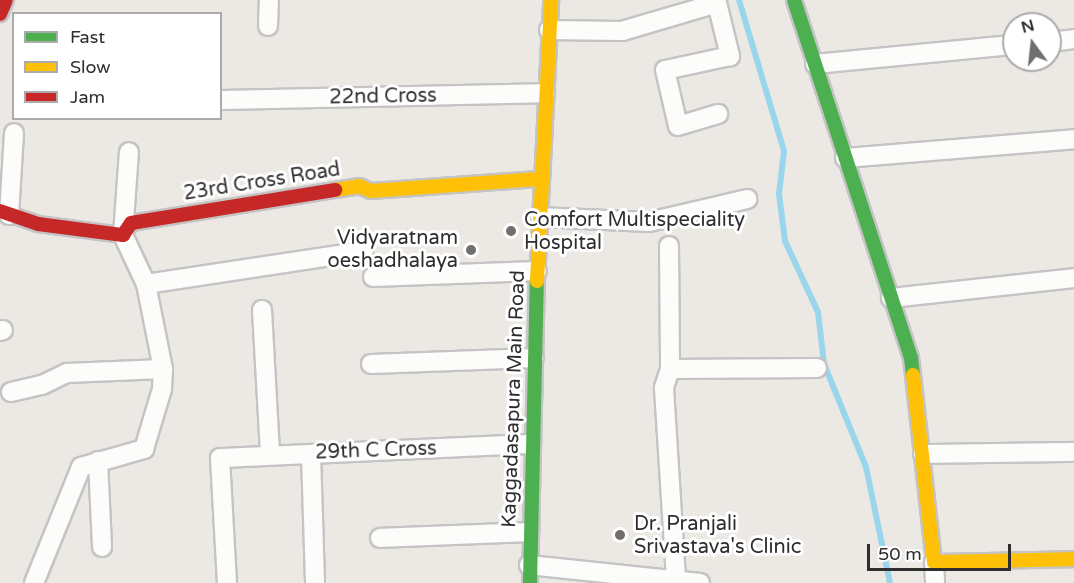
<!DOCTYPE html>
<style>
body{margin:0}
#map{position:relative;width:1074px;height:583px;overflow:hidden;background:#ece8e4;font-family:"Varela Round",sans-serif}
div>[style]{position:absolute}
.stream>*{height:6px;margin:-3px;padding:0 3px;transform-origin:3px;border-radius:3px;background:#99d6ec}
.roads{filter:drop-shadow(2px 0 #c5c4c5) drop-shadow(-2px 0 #c5c4c5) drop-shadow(0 2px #c5c4c5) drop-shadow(0 -2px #c5c4c5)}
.street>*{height:18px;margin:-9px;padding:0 9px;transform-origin:9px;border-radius:9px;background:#fcfcfb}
.fast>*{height:14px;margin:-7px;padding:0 7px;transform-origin:7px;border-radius:7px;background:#4caf50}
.slow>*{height:14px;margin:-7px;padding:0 7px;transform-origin:7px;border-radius:7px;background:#ffc107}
.jam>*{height:14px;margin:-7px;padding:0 7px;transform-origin:7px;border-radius:7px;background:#c62828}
.dots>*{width:16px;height:16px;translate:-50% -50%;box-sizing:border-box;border:3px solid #fff;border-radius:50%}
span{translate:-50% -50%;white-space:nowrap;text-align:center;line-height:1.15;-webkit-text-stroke:6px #fff;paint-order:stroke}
.street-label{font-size:20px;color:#2e2e2e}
.poi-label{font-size:20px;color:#2e2e2e}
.left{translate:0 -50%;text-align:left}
.right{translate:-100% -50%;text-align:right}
.legend{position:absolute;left:12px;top:12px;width:210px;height:108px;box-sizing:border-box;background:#fff;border:2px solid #ababab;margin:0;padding:8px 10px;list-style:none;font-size:18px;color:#2e2e2e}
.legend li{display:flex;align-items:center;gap:12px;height:30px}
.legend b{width:30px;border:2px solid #ababab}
.north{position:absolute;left:1002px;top:12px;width:60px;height:60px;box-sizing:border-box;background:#fff;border:2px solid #ababab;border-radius:50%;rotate:345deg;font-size:16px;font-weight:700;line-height:24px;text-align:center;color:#2e2e2e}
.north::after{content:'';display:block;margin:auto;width:21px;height:27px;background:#706f6e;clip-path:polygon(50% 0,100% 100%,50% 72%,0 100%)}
.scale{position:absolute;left:867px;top:544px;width:144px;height:27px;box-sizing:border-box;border:3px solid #2e2e2e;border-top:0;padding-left:8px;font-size:18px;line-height:21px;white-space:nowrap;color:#2e2e2e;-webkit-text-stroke:4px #fff;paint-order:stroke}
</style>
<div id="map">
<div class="stream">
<i style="left:739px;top:0;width:158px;rotate:73.4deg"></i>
<i style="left:784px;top:151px;width:43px;rotate:96.6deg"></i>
<i style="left:779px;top:194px;width:47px;rotate:82.7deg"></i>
<i style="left:785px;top:241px;width:78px;rotate:65.1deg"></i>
<i style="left:818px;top:312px;width:52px;rotate:83.4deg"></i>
<i style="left:824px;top:364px;width:111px;rotate:67.8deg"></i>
<i style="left:866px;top:467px;width:118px;rotate:78.3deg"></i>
</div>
<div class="roads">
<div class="street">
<i style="left:268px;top:26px;width:26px;rotate:-88deg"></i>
<i style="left:549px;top:30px;width:73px;rotate:0.8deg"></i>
<i style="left:622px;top:31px;width:99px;rotate:-16.4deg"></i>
<i style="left:717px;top:3px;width:55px;rotate:76.2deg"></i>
<i style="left:730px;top:56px;width:66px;rotate:167.8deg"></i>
<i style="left:665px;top:70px;width:57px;rotate:76.9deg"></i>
<i style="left:678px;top:126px;width:42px;rotate:-16.7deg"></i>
<i style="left:1050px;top:42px;width:24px;rotate:-7deg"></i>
<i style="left:815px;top:64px;width:200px;rotate:-5.5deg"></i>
<i style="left:220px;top:100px;width:325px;rotate:-1.2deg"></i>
<i style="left:845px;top:158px;width:230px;rotate:-4.7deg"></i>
<i style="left:9px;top:215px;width:82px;rotate:-86.5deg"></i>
<i style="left:540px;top:217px;width:109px;rotate:2.6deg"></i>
<i style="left:649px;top:222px;width:101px;rotate:-13.2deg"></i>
<i style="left:669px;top:246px;width:123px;rotate:89.5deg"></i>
<i style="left:670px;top:369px;width:20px;rotate:108deg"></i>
<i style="left:664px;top:388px;width:190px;rotate:86.4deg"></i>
<i style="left:373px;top:277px;width:164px;rotate:-2.1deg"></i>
<i style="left:146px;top:284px;width:220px;rotate:-8.6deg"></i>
<i style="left:891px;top:298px;width:184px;rotate:-6.2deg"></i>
<i style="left:262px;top:310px;width:145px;rotate:86.8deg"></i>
<i style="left:0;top:331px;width:3px;rotate:-18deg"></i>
<i style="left:371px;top:364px;width:163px;rotate:-2.1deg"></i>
<i style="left:670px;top:369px;width:147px;rotate:-0.4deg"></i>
<i style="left:11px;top:392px;width:32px;rotate:-13deg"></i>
<i style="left:42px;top:385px;width:28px;rotate:-26deg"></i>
<i style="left:67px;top:373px;width:96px;rotate:-2.4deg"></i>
<i style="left:311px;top:454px;width:129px;rotate:88.2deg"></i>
<i style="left:923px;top:454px;width:151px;rotate:-0.8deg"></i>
<i style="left:98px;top:461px;width:86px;rotate:87.3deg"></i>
<i style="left:380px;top:538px;width:148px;rotate:-2.3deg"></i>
<i style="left:934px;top:562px;width:21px;rotate:87deg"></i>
<i style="left:529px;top:565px;width:172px;rotate:6deg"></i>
<i style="left:34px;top:583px;width:125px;rotate:-67.9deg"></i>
<i style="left:81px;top:467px;width:66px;rotate:-15.9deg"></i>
<i style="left:144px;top:449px;width:63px;rotate:-73.3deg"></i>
<i style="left:162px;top:389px;width:20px;rotate:-87deg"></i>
<i style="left:163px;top:369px;width:87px;rotate:-101.3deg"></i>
<i style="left:146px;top:284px;width:54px;rotate:-115.1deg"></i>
<i style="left:123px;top:235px;width:83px;rotate:-85.9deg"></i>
<i style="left:227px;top:583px;width:125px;rotate:-93.2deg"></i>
<i style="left:220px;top:458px;width:311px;rotate:-2.6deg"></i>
</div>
<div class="fast">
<i style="left:794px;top:0;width:377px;rotate:71.9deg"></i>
<i style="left:911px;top:358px;width:17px;rotate:83deg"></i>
<i style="left:530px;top:583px;width:302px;rotate:-88.7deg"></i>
</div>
<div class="slow">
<i style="left:335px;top:190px;width:24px;rotate:-9deg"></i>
<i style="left:359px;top:186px;width:13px;rotate:23deg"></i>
<i style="left:371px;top:191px;width:168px;rotate:-4.1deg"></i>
<i style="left:537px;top:281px;width:281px;rotate:-87.1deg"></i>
<i style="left:913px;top:375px;width:188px;rotate:83.6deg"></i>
<i style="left:934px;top:562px;width:140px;rotate:-1.2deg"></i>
</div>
<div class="jam">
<i style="left:0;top:14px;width:15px;rotate:-67deg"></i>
<i style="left:0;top:211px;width:40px;rotate:18.9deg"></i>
<i style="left:38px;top:224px;width:86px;rotate:7.4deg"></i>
<i style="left:123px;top:235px;width:14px;rotate:-56deg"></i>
<i style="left:131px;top:223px;width:207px;rotate:-9.2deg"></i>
</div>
</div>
<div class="dots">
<i style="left:511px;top:231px;background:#706f6e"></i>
<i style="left:471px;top:250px;background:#706f6e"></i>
<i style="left:620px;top:535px;background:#706f6e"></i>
</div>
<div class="street-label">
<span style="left:383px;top:97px;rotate:-1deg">22nd Cross</span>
<span style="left:262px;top:182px;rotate:-9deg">23rd Cross Road</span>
<span style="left:514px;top:399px;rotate:-88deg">Kaggadasapura Main Road</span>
<span style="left:376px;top:451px;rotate:-2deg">29th C Cross</span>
</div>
<div class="poi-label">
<span class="left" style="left:524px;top:232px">Comfort Multispeciality<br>Hospital</span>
<span class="right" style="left:458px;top:250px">Vidyaratnam<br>oeshadhalaya</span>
<span class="left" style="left:634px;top:536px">Dr. Pranjali<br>Srivastava's Clinic</span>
</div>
<ul class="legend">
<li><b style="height:8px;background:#4caf50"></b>Fast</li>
<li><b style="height:8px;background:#ffc107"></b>Slow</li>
<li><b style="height:8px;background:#c62828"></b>Jam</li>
</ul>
<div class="north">N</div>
<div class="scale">50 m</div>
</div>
